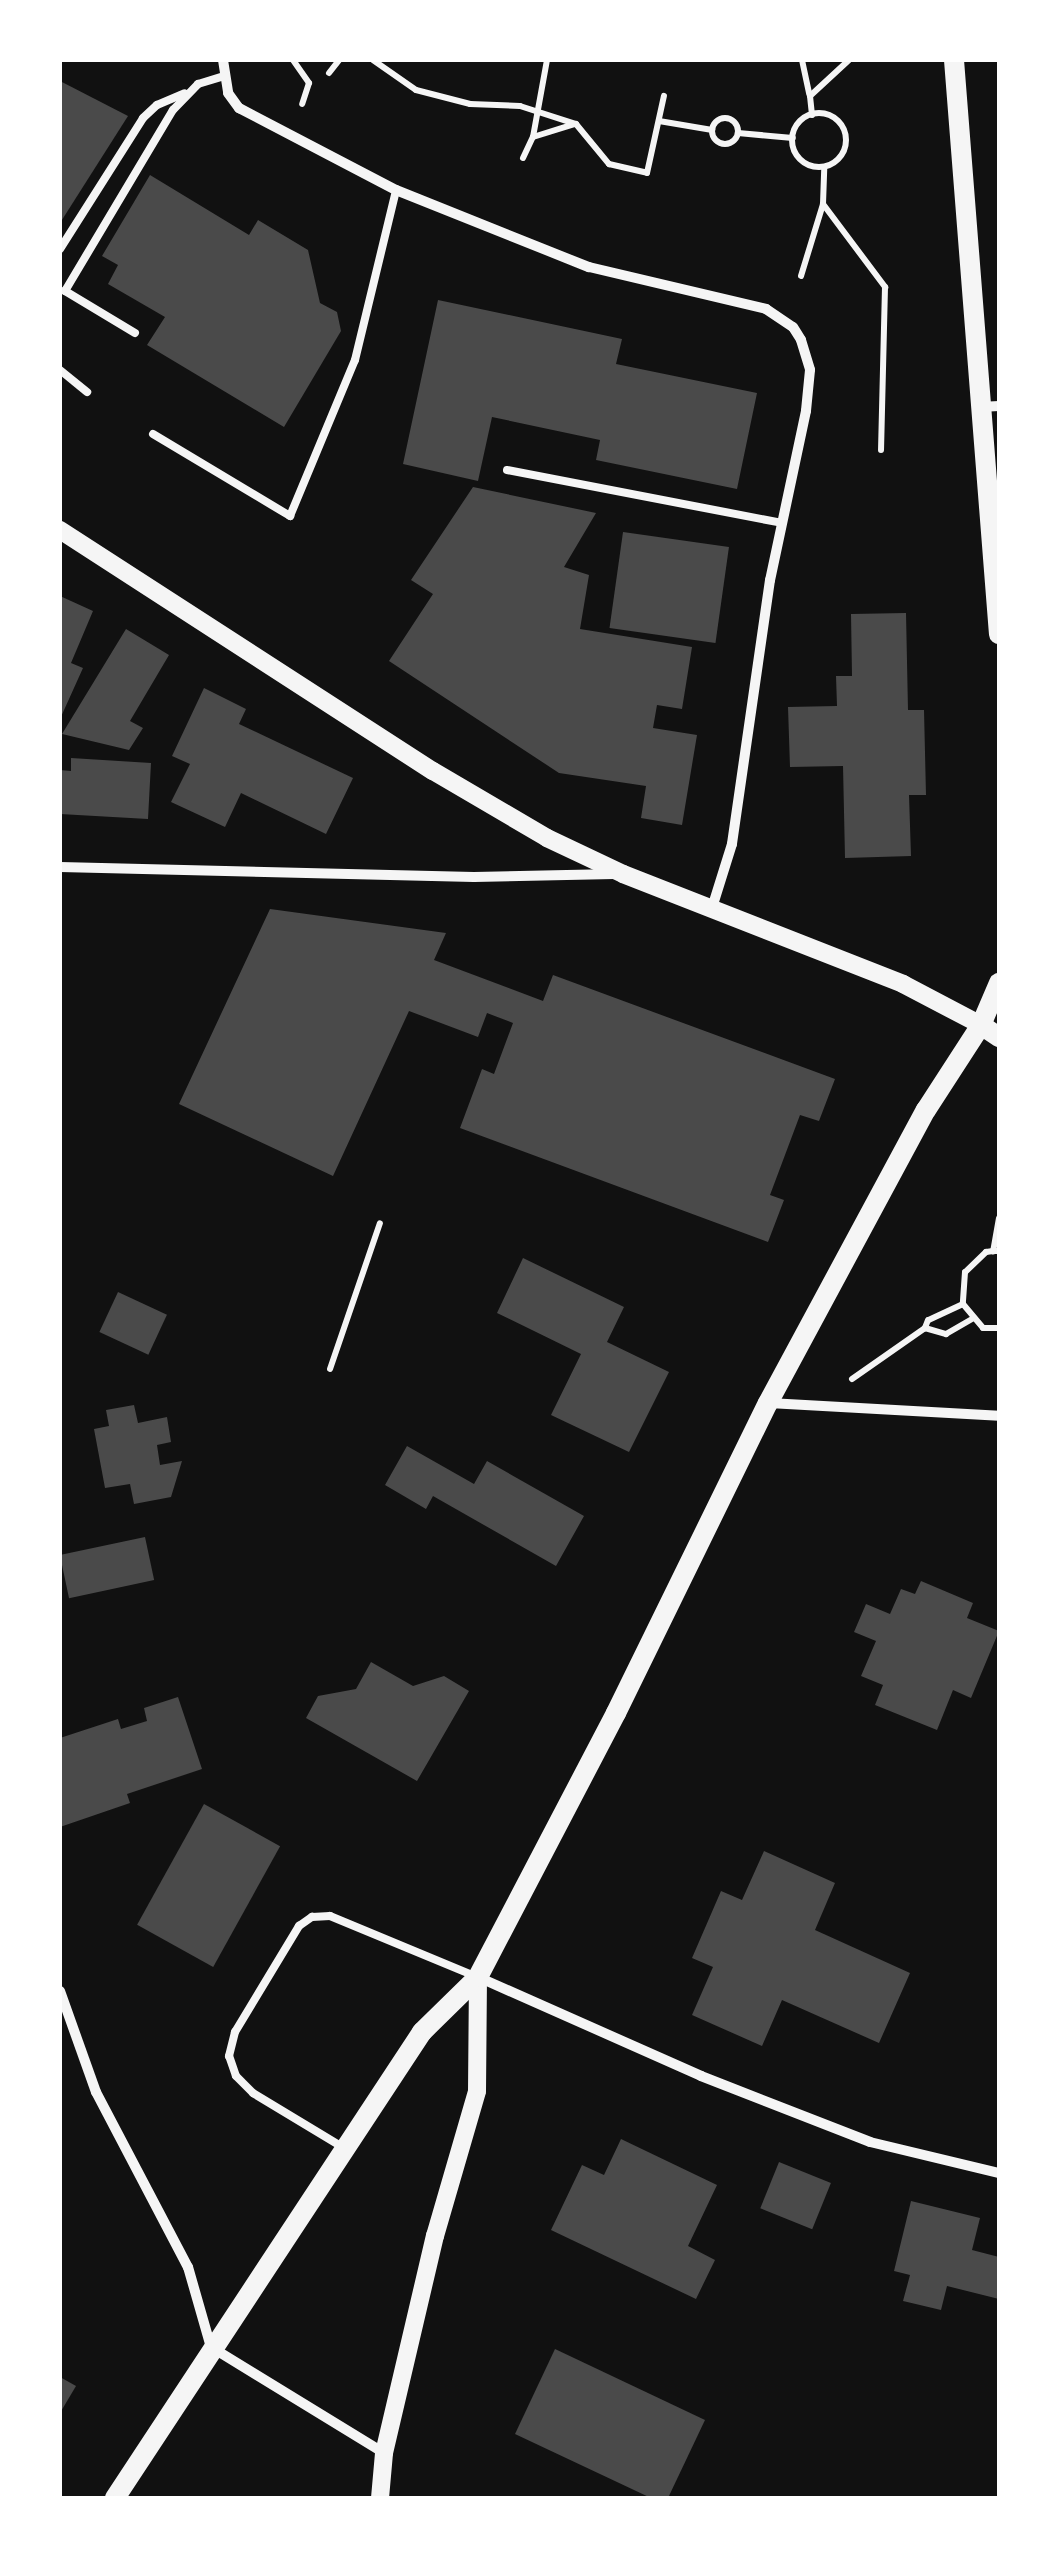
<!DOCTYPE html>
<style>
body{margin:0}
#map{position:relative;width:1059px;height:2558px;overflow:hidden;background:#111;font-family:Rubik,sans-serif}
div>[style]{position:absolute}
.building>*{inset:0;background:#4a4a4a;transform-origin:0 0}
.path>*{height:6px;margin:-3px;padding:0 3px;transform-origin:3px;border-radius:3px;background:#f5f5f5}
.path>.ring{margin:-3px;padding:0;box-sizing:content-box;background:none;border:6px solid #f5f5f5;border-radius:50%}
.service>*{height:8px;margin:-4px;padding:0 4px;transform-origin:4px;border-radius:4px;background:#f5f5f5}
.minor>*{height:10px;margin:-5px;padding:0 5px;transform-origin:5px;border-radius:5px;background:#f5f5f5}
.tertiary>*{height:18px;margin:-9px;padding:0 9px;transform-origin:9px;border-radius:9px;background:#f5f5f5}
.secondary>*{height:20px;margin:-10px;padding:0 10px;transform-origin:10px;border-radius:10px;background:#f5f5f5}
span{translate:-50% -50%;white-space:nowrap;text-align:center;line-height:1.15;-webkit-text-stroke:10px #fff;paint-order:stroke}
.frame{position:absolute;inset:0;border:62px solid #fff;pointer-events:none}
</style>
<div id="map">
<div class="building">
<i style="clip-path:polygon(60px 81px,128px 116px,60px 223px)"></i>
<i style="clip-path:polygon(150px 175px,249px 235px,258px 220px,308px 250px,320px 303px,337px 312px,341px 331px,284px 427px,147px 345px,165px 317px,108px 284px,118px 265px,102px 256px)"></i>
<i style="clip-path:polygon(438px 300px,622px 339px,616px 364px,757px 393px,737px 489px,596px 460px,600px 440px,492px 417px,478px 481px,403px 464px)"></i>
<i style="clip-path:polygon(473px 487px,596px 513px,564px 567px,589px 575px,580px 629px,692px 647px,682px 709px,657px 705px,653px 728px,697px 735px,682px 825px,641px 818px,646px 786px,559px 773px,389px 661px,433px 594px,411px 580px)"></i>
<i style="left:623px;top:532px;width:107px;height:97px;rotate:8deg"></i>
<i style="clip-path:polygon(60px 596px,93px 611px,71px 663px,83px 668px,60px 719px)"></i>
<i style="clip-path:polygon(906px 613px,908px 710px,924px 710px,926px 795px,909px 795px,911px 856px,845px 858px,843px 766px,790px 767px,788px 707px,837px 706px,836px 676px,852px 676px,851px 614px)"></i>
<i style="clip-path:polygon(126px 629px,169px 655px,130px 721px,143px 728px,129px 750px,62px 734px)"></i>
<i style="clip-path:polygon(204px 688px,246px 709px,239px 724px,353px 778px,326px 834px,241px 793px,225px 827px,171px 802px,190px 764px,172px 756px)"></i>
<i style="clip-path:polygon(71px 758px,151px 763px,148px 819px,60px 814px,60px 770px,71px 771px)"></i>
<i style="clip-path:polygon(270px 909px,446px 933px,434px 960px,543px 1001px,553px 975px,835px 1079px,819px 1121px,800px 1115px,770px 1195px,784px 1200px,768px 1242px,460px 1128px,482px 1069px,494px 1074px,513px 1023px,487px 1013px,478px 1037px,409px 1011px,333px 1176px,179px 1104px)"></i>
<i style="clip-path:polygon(523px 1258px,624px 1307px,607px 1342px,669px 1372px,629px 1452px,551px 1415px,581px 1354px,497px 1313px)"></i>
<i style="left:118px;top:1292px;width:54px;height:44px;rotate:25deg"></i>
<i style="clip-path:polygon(134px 1405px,138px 1423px,167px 1417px,171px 1442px,157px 1445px,160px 1465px,182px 1461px,171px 1497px,134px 1504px,130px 1484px,105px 1488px,94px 1429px,109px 1426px,106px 1410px)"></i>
<i style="clip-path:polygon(407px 1446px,474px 1484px,487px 1461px,584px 1516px,556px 1566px,433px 1496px,426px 1509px,385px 1485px)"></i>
<i style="left:145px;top:1537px;width:44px;height:87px;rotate:78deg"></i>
<i style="clip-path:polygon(921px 1581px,973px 1603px,967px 1618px,999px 1631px,971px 1698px,953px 1690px,937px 1730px,875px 1705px,883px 1685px,861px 1676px,876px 1641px,854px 1632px,866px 1604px,890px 1614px,901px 1589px,915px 1594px)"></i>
<i style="clip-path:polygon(371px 1662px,413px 1686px,444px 1676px,469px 1691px,417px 1781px,306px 1718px,318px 1696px,356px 1689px)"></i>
<i style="clip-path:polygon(178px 1697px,202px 1769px,127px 1794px,130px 1803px,60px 1827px,60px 1738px,118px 1719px,121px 1729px,147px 1721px,144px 1708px)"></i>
<i style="left:204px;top:1804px;width:87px;height:138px;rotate:29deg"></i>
<i style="clip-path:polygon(764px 1851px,835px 1883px,815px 1930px,910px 1973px,879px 2043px,782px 2000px,762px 2046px,692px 2015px,713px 1967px,692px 1958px,721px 1891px,742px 1900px)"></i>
<i style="clip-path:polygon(621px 2139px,717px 2185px,688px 2246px,715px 2260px,696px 2299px,551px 2230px,582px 2165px,604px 2175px)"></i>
<i style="left:779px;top:2162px;width:56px;height:50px;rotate:22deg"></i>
<i style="clip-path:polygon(911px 2201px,980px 2218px,972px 2250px,999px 2257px,999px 2299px,947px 2286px,941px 2310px,903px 2301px,910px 2275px,894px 2271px)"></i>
<i style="clip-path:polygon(555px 2349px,705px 2420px,668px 2498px,651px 2498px,515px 2434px)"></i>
<i style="clip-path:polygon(60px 2377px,76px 2386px,60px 2413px)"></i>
</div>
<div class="path">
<i style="left:293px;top:60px;width:28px;rotate:55deg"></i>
<i style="left:309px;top:83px;width:22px;rotate:108deg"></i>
<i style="left:373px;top:60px;width:52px;rotate:34.9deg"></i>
<i style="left:416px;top:90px;width:56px;rotate:14.5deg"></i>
<i style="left:470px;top:104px;width:50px;rotate:2.3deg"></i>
<i style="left:520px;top:106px;width:59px;rotate:17.8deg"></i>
<i style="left:576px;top:124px;width:52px;rotate:50.5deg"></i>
<i style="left:609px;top:164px;width:39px;rotate:13deg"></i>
<i style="left:647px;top:173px;width:79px;rotate:-77.6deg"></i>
<i style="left:802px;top:60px;width:35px;rotate:78deg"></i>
<i style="left:329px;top:73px;width:16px;rotate:-52deg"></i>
<i class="ring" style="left:792px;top:113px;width:48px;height:48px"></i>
<i style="left:812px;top:115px;width:19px;rotate:-96deg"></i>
<i style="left:810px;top:96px;width:53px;rotate:-42.7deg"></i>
<i class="ring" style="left:712px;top:118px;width:20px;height:20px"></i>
<i style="left:659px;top:121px;width:54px;rotate:9.6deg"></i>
<i style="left:738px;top:133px;width:55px;rotate:5.2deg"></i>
<i style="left:533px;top:137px;width:44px;rotate:-17.2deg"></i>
<i style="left:523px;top:158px;width:23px;rotate:-65deg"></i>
<i style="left:533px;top:137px;width:78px;rotate:-79.7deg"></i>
<i style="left:823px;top:204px;width:104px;rotate:53.2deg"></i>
<i style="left:885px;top:287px;width:163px;rotate:91.4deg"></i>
<i style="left:801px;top:276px;width:75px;rotate:-73deg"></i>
<i style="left:823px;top:204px;width:37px;rotate:-88deg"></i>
<i style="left:999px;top:1218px;width:34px;rotate:100deg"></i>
<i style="left:993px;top:1251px;width:6px"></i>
<i style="left:993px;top:1251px;width:7px;rotate:172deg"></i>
<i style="left:986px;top:1252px;width:29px;rotate:136deg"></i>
<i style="left:965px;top:1272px;width:32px;rotate:94deg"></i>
<i style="left:963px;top:1304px;width:31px;rotate:50deg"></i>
<i style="left:983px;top:1328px;width:16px"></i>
<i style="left:963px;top:1304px;width:38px;rotate:155deg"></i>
<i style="left:928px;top:1320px;width:9px;rotate:111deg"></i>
<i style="left:925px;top:1328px;width:22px;rotate:16deg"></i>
<i style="left:946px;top:1334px;width:32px;rotate:-30deg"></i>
<i style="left:330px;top:1369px;width:154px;rotate:-71.1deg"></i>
<i style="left:852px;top:1379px;width:89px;rotate:-34.9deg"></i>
</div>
<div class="service">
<i style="left:60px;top:249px;width:155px;rotate:-57.6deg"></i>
<i style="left:143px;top:118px;width:19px;rotate:-43deg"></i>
<i style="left:157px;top:105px;width:30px;rotate:-23deg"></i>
<i style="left:135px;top:333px;width:82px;rotate:-149deg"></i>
<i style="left:65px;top:291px;width:211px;rotate:-59.2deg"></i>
<i style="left:173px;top:110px;width:36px;rotate:-46deg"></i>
<i style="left:198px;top:84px;width:27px;rotate:-17deg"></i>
<i style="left:60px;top:370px;width:35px;rotate:39deg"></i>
<i style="left:153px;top:434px;width:160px;rotate:30.9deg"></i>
<i style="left:290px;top:516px;width:169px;rotate:-67.4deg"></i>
<i style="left:355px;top:360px;width:175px;rotate:-76.4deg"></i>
<i style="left:507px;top:470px;width:280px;rotate:10.9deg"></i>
<i style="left:344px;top:2148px;width:106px;rotate:-148.9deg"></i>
<i style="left:253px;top:2093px;width:24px;rotate:-135deg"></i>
<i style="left:236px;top:2076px;width:21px;rotate:-109deg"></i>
<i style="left:229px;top:2056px;width:25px;rotate:-76deg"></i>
<i style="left:235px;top:2032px;width:124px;rotate:-58.9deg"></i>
<i style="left:299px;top:1926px;width:16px;rotate:-35deg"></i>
<i style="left:312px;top:1917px;width:18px;rotate:-3deg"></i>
<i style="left:330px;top:1916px;width:157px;rotate:22.5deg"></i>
</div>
<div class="minor">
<i style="left:223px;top:60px;width:33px;rotate:81deg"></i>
<i style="left:228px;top:93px;width:19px;rotate:54deg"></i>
<i style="left:239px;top:108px;width:177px;rotate:27.6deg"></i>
<i style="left:396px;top:190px;width:208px;rotate:21.8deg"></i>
<i style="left:589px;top:267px;width:182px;rotate:13.3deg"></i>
<i style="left:766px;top:309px;width:32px;rotate:34deg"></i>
<i style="left:793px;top:327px;width:15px;rotate:58deg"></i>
<i style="left:801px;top:340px;width:31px;rotate:73deg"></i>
<i style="left:810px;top:370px;width:41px;rotate:95.6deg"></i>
<i style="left:806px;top:411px;width:173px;rotate:102deg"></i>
<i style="left:770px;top:580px;width:267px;rotate:98.2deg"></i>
<i style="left:732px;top:844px;width:67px;rotate:107.4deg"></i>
<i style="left:980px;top:407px;width:19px;rotate:-3deg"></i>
<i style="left:60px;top:867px;width:414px;rotate:1.4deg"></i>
<i style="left:474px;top:877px;width:140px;rotate:-1.2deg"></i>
<i style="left:769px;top:1403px;width:230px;rotate:3.2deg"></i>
<i style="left:478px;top:1977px;width:244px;rotate:23.9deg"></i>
<i style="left:701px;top:2076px;width:181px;rotate:21.3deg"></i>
<i style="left:870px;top:2142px;width:133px;rotate:13.5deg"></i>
<i style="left:60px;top:1991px;width:107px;rotate:70.4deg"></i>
<i style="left:96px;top:2092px;width:198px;rotate:62.3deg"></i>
<i style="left:188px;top:2267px;width:83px;rotate:74deg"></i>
<i style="left:211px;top:2347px;width:203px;rotate:31.5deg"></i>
</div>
<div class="tertiary">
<i style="left:60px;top:530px;width:444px;rotate:32.9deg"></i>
<i style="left:433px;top:771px;width:132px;rotate:30.4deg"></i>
<i style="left:547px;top:838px;width:84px;rotate:25.3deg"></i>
<i style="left:623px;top:874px;width:301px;rotate:21.4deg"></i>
<i style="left:903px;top:984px;width:88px;rotate:27.7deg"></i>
<i style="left:380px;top:2498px;width:45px;rotate:-84.9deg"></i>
<i style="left:384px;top:2453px;width:223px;rotate:-76.8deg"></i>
<i style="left:435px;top:2236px;width:151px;rotate:-73.8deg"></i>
<i style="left:477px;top:2091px;width:114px;rotate:-89.5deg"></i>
</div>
<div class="secondary">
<i style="left:954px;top:60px;width:576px;rotate:85.52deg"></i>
<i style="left:981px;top:1025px;width:22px;rotate:34deg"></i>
<i style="left:115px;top:2498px;width:558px;rotate:-56.62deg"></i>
<i style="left:422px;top:2032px;width:78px;rotate:-44.5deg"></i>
<i style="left:478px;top:1977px;width:298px;rotate:-62.4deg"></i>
<i style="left:616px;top:1713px;width:345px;rotate:-63.9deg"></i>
<i style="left:768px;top:1403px;width:333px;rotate:-61.7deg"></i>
<i style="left:926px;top:1110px;width:101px;rotate:-57.1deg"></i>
<i style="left:981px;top:1025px;width:46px;rotate:-66.8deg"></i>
</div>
<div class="frame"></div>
</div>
